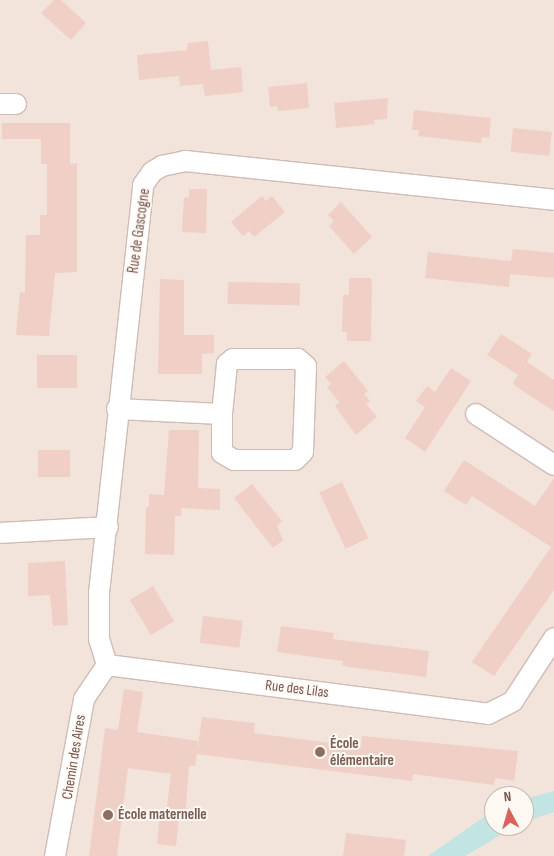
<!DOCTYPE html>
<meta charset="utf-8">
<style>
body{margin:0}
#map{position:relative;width:554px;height:856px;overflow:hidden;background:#fbf3ec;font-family:"Sofia Sans Condensed",sans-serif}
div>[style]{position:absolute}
.residential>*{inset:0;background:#f2e4db}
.water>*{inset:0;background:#c2e4e3}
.building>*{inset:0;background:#efcfc6;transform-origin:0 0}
.roads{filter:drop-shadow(1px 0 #cfbcb5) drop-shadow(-1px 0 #cfbcb5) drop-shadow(0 1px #cfbcb5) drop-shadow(0 -1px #cfbcb5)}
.street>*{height:20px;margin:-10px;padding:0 10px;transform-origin:10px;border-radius:10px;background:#fff}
.dots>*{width:14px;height:14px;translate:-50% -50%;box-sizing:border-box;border:2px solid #fef8f3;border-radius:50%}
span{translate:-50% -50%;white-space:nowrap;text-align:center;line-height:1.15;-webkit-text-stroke:4px #fef8f3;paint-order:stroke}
.street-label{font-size:15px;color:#755750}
.education-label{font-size:15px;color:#785e54;font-weight:700}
.left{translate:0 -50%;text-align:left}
.north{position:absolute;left:484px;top:786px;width:50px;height:50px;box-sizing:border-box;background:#fef8f3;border:1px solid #c7b8b2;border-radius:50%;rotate:354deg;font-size:14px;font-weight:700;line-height:20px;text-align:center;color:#755750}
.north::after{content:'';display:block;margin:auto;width:18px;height:22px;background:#da635d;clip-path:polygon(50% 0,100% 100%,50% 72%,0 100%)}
</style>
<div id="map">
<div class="residential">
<i style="clip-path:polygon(evenodd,0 0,554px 0,554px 856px,0 856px,0 0,494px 796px,524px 796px,524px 826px,494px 826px,494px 796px)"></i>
</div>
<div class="water">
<i style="clip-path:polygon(554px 791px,554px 812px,524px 822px,524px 799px)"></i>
<i style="clip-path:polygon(494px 810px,494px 826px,516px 826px,465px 856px,428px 856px)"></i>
</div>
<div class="building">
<i style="clip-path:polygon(54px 0,61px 0,86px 23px,71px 40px,41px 13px)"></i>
<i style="clip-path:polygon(208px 41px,211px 70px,241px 67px,243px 92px,205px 96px,203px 84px,180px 86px,179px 76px,139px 80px,137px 55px,187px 50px,188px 43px)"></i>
<i style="clip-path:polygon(307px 83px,309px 108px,278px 111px,277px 106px,270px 107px,268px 87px)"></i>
<i style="clip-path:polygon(388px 98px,387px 119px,374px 120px,375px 124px,336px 128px,334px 103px)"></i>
<i style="clip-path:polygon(414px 110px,491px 118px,489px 138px,482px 137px,481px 143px,418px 136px,419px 130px,412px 130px)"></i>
<i style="clip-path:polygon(2px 123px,70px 123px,70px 164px,77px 163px,77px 272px,55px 273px,49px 336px,16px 335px,20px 292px,25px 293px,26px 235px,40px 235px,40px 215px,47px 215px,47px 164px,41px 164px,41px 139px,2px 139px)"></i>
<i style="left:513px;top:128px;width:39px;height:24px;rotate:6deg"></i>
<i style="clip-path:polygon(189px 189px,207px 189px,206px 233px,182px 232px,184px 198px,189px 197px)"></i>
<i style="clip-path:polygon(262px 196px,266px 201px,272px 196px,285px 212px,254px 237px,249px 231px,243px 236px,231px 222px)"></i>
<i style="clip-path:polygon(341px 202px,372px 237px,354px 254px,329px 226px,334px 221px,328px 215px)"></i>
<i style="clip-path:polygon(513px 249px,554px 253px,554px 278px,510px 274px,509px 287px,425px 278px,428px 252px,511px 261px)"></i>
<i style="clip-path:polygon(349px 278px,371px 278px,372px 282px,371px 341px,347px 341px,347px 332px,342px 332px,343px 295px,349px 295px)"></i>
<i style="clip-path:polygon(160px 279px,184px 280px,184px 335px,214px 335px,214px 353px,202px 354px,202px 374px,158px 374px)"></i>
<i style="left:228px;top:282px;width:72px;height:22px;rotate:1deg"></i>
<i style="clip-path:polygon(501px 334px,532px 354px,527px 362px,554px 380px,554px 411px,518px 388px,513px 383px,518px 375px,487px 355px)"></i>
<i style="left:37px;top:355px;width:40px;height:33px"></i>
<i style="clip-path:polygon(344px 361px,368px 391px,364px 394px,370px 401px,366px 404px,377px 417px,356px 435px,335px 406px,339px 402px,327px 387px,331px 384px,325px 377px)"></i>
<i style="clip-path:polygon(451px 368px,471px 381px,425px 452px,405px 438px,425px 407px,416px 401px,427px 386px,435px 392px)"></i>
<i style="clip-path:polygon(169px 430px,199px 430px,198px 488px,220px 489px,220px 510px,181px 508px,181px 516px,175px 516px,174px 555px,145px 554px,146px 507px,149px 507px,149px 494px,164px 495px)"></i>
<i style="left:70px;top:450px;width:27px;height:32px;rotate:90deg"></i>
<i style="clip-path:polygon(464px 460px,535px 506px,554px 478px,554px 590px,494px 676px,472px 662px,551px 547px,472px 496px,466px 505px,444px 491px)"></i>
<i style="left:342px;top:482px;width:62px;height:25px;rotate:65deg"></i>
<i style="clip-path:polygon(252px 484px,282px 521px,277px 526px,283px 540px,273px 548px,234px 498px)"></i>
<i style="clip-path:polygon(65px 561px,68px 625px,53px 626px,50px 595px,28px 596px,28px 563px)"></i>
<i style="left:153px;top:586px;width:41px;height:27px;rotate:59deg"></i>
<i style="left:203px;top:616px;width:40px;height:27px;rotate:7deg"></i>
<i style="clip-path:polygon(281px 626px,334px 633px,333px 639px,429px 651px,426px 677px,348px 667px,342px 665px,343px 661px,277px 652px)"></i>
<i style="clip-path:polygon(124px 689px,143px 692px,137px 732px,198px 741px,197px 754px,202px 717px,255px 723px,254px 733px,361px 747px,362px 736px,518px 751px,514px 781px,495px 778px,494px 785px,413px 774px,412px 781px,197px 754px,195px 766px,189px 766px,185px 820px,179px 819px,176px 846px,157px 844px,160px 813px,166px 814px,171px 774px,128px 768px,117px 856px,89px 856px,105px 728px,118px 730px)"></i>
<i style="clip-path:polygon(346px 833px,406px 840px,404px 856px,343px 856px)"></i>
</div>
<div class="roads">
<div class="street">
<i style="left:0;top:104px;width:16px"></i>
<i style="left:117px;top:409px;width:105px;rotate:2.7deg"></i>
<i style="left:222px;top:414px;width:39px;rotate:90deg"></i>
<i style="left:222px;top:453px;width:14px;rotate:30deg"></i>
<i style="left:234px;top:460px;width:61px"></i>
<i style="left:295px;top:460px;width:11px;rotate:-45deg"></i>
<i style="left:303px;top:452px;width:86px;rotate:-88deg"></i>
<i style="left:306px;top:366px;width:11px;rotate:-139deg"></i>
<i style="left:298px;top:359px;width:65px;rotate:180deg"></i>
<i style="left:233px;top:359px;width:8px;rotate:140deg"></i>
<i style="left:227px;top:364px;width:50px;rotate:95.7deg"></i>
<i style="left:476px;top:414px;width:93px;rotate:33.2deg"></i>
<i style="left:0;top:533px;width:108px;rotate:-3.2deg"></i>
<i style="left:107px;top:665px;width:27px;rotate:-107deg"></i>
<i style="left:99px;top:639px;width:46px;rotate:-90deg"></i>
<i style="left:99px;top:593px;width:410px;rotate:-83.8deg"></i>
<i style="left:143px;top:185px;width:16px;rotate:-55deg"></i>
<i style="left:152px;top:172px;width:12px;rotate:-31deg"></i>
<i style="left:162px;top:166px;width:24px;rotate:-12deg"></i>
<i style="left:185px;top:161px;width:371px;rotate:6deg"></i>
<i style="left:107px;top:665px;width:384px;rotate:7.3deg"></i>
<i style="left:488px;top:714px;width:28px;rotate:-27deg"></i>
<i style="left:513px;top:701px;width:75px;rotate:-56.9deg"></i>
<i style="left:55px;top:856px;width:160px;rotate:-79.5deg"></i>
<i style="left:84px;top:699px;width:41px;rotate:-55.9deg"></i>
</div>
</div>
<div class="dots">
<i style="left:320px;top:752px;background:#8d6e63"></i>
<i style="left:108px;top:815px;background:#8d6e63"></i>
</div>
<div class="street-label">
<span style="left:139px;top:231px;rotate:-82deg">Rue de Gascogne</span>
<span style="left:297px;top:689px;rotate:7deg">Rue des Lilas</span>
<span style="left:74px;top:757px;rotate:-81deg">Chemin des Aires</span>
</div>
<div class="education-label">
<span class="left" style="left:330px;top:752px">École<br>élémentaire</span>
<span class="left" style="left:118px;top:815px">École maternelle</span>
</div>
<div class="north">N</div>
</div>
